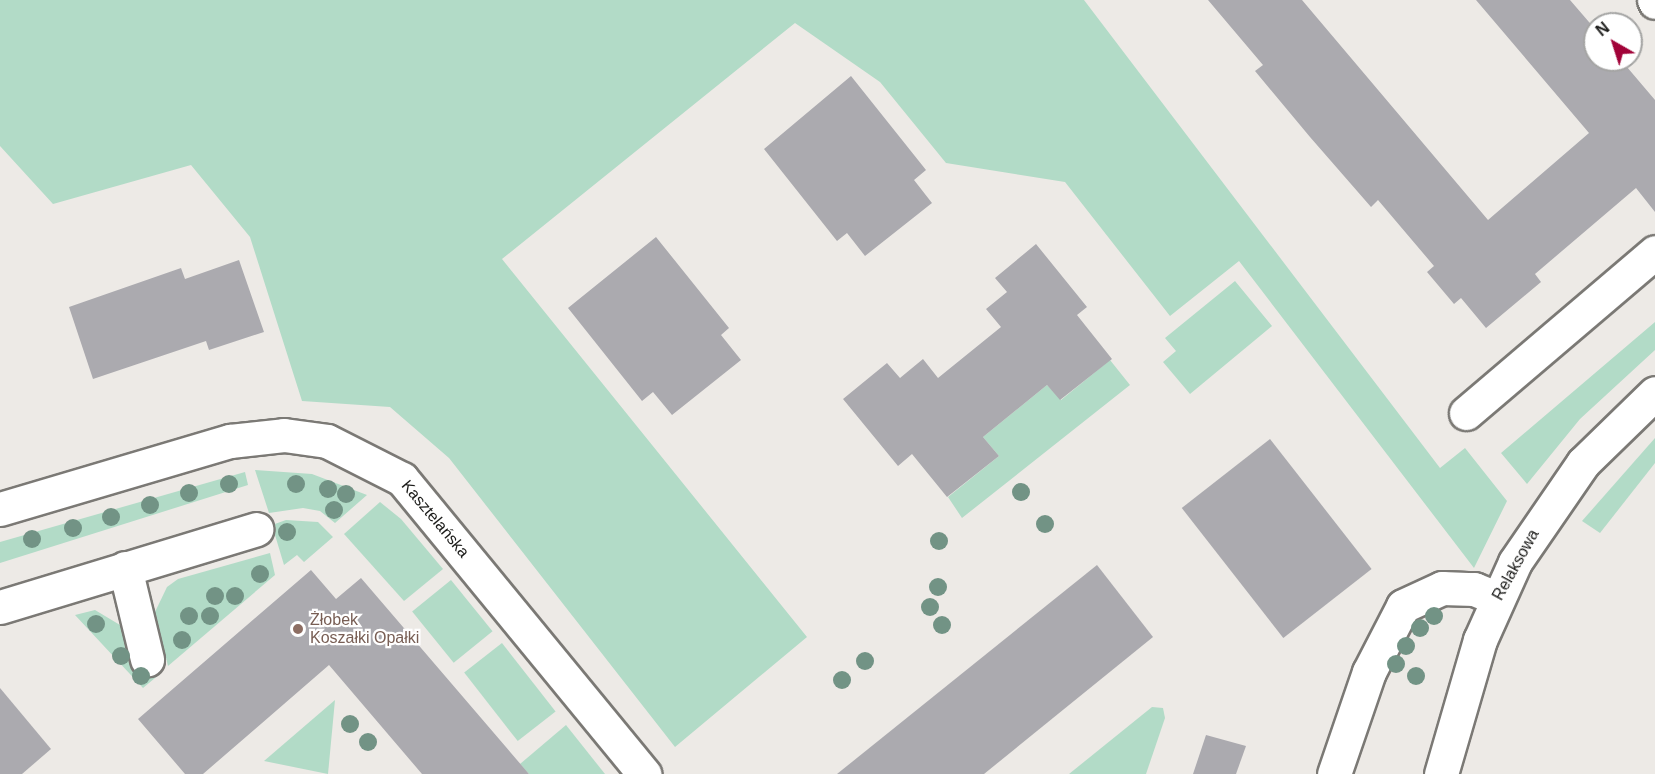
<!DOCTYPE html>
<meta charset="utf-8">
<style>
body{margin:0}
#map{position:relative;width:1655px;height:774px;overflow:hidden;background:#edeae6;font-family:Helvetica,sans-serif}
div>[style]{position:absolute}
.green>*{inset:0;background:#b2dbc7;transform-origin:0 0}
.building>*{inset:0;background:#abaaaf;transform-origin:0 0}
.roads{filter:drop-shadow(2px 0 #7b7975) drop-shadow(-2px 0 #7b7975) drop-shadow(0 2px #7b7975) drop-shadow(0 -2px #7b7975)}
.minor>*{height:33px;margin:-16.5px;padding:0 16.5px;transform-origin:16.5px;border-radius:16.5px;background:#fff}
.trees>*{width:18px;height:18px;margin:-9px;border-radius:50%;background:#729385}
.dots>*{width:16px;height:16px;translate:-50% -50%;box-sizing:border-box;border:3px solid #fff;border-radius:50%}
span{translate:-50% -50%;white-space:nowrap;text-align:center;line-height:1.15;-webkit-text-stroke:4.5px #fff;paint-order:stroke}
.street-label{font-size:16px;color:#1b1b19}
.education-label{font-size:16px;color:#785e54}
.left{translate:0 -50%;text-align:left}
.north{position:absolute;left:1583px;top:12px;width:60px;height:60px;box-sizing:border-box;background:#fff;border:2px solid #a4a4a3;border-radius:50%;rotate:321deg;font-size:16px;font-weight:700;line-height:24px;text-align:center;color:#1b1b19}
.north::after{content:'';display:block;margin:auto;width:21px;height:27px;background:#a10238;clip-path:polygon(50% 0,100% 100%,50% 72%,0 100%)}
</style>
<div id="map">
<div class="green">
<i style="clip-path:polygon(0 0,1084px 0,1440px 468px,1465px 448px,1507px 501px,1474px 568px,1239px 261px,1170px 316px,1065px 182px,946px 163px,880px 82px,795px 23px,502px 259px,807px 637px,675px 747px,449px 458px,390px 407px,302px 401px,250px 237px,191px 165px,53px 204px,0 146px)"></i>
<i style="clip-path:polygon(1235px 281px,1272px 326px,1190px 394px,1163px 362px,1176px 351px,1165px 338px)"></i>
<i style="clip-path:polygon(1655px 322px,1655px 350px,1580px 419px,1527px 484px,1501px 453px)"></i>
<i style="clip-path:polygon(1110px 360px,1130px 385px,962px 518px,948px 497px,999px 456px,983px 437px,1047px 385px,1061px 400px)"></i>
<i style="clip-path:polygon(1655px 438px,1655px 463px,1600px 533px,1582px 521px)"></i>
<i style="clip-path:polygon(255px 470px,312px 474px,367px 495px,335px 523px,320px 511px,303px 508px,269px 513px)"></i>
<i style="clip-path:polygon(245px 472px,248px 485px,0 563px,0 542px)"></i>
<i style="clip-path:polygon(380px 502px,401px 519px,443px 569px,404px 601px,344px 534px)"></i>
<i style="clip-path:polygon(286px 520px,318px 522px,333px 537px,304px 562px,297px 555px,284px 565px,272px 525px)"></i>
<i style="clip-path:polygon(270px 553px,275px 575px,168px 666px,155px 612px,167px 587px,178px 579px)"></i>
<i style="left:451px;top:580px;width:66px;height:50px;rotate:51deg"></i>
<i style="clip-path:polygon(95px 610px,120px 625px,133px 669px,158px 663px,161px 673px,143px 688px,75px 615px)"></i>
<i style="left:502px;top:643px;width:87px;height:48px;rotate:52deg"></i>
<i style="clip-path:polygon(335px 700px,328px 774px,264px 761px)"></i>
<i style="clip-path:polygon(1152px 707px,1163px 708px,1165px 718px,1146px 774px,1069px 774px)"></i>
<i style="clip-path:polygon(566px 725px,605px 774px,529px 774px,520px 764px)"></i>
</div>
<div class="building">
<i style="clip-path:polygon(1208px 0,1302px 0,1488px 220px,1589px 133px,1476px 0,1570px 0,1595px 29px,1595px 60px,1621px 60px,1655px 100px,1655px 212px,1636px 188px,1535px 274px,1541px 282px,1486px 328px,1461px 298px,1454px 304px,1427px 272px,1434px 266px,1378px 200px,1371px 207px,1310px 137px,1255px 71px,1263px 65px)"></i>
<i style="clip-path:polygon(851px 76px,926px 170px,914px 180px,932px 203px,865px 256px,847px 233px,837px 241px,764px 149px)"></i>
<i style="clip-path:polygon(656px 237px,729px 328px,721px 335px,741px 360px,672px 415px,653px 392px,642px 401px,568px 308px)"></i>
<i style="clip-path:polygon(1036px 244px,1087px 307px,1077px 315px,1112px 359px,1060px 400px,1047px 385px,983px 437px,999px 456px,947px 497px,912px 454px,898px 466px,843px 399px,887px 363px,900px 378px,923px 359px,938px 378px,1001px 327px,986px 309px,1007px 292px,995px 278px)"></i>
<i style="clip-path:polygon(239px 260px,264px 332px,209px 350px,206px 341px,93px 379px,69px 307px,181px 268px,185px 279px)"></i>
<i style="left:1270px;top:439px;width:165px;height:112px;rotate:52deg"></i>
<i style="clip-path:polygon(1097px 565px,1153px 637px,984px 774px,837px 774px)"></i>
<i style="clip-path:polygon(311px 570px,336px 599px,361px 578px,529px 774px,422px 774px,329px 665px,203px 774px,185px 774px,138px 719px)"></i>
<i style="clip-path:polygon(0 688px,51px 749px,22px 774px,0 774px)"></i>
<i style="clip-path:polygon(1206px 735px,1246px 746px,1236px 774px,1193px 774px)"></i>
</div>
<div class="roads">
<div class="minor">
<i style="left:1654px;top:0;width:2px;rotate:63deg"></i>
<i style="left:1466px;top:413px;width:248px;rotate:-40.4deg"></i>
<i style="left:0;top:509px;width:240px;rotate:-16.5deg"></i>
<i style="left:230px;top:441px;width:54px;rotate:-6.3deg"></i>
<i style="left:284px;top:435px;width:43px;rotate:7.9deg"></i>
<i style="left:327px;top:441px;width:84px;rotate:26.9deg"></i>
<i style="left:402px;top:479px;width:382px;rotate:50.6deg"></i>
<i style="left:125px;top:568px;width:94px;rotate:76.4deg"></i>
<i style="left:0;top:607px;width:268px;rotate:-16.9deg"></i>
<i style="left:1334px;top:774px;width:108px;rotate:-71.1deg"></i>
<i style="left:1369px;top:672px;width:74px;rotate:-62.7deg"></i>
<i style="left:1403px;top:606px;width:43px;rotate:-24.8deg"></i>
<i style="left:1442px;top:588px;width:32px;rotate:2deg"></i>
<i style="left:1474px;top:589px;width:24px;rotate:22deg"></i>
<i style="left:1441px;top:774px;width:140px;rotate:-73.8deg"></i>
<i style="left:1480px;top:640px;width:85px;rotate:-65.8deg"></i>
<i style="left:1515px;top:562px;width:120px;rotate:-55.5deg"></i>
<i style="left:1583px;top:463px;width:100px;rotate:-44.2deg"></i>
</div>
</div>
<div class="trees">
<i style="left:229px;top:484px"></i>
<i style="left:296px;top:484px"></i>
<i style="left:328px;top:489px"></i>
<i style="left:1021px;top:492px"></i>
<i style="left:189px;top:493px"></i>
<i style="left:346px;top:494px"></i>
<i style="left:150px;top:505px"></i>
<i style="left:334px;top:510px"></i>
<i style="left:111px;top:517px"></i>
<i style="left:1045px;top:524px"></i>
<i style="left:73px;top:528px"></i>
<i style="left:287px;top:532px"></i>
<i style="left:32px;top:539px"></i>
<i style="left:939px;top:541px"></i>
<i style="left:260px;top:574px"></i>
<i style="left:938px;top:587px"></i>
<i style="left:215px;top:596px"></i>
<i style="left:235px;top:596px"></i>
<i style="left:930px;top:607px"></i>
<i style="left:189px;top:616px"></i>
<i style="left:210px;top:616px"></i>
<i style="left:1434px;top:616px"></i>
<i style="left:96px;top:624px"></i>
<i style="left:942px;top:625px"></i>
<i style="left:1420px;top:628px"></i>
<i style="left:182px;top:640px"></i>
<i style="left:1406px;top:646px"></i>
<i style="left:121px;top:656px"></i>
<i style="left:865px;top:661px"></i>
<i style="left:1396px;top:664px"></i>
<i style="left:141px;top:676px"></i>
<i style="left:1416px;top:676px"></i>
<i style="left:842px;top:680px"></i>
<i style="left:350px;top:724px"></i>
<i style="left:368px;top:742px"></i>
</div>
<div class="dots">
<i style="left:298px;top:629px;background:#8d6e63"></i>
</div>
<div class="street-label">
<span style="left:435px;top:519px;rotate:50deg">Kasztelańska</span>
<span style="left:1516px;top:565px;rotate:-61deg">Relaksowa</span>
</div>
<div class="education-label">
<span class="left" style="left:310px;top:629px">Żłobek<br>Koszałki Opałki</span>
</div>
<div class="north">N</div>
</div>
